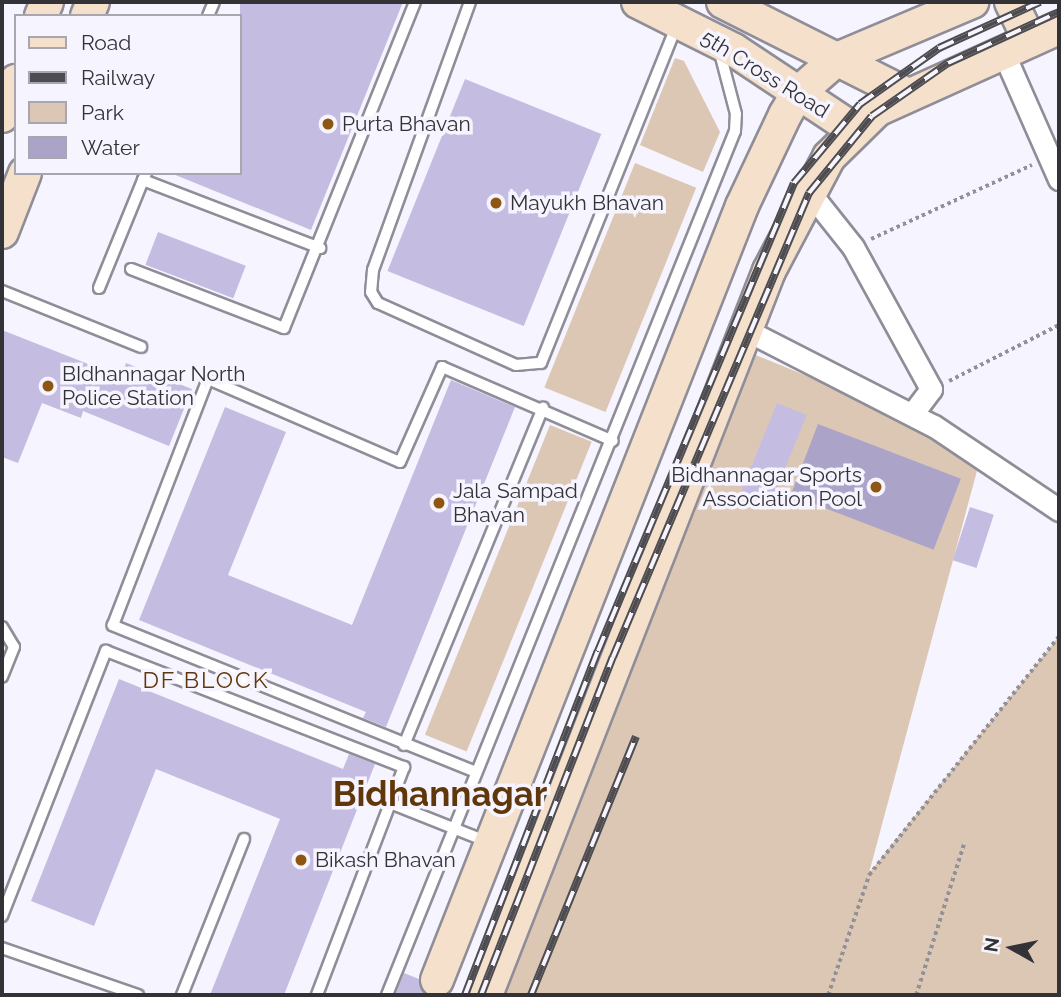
<!DOCTYPE html>
<style>
body{margin:0}
#map{position:relative;width:1061px;height:997px;overflow:hidden;background:#f6f4fe;font-family:Raleway,sans-serif}
div>[style]{position:absolute}
.green>*{inset:0;background:#dcc7b5;transform-origin:0 0}
.water>*{inset:0;background:#aca3c8;transform-origin:0 0}
.building>*{inset:0;background:#c5bce2;transform-origin:0 0}
.path>*{height:3.5px;margin-top:-1.75px;transform-origin:0;background:repeating-linear-gradient(90deg,#929198 0 3.5px,transparent 0 7px)}
.roads{filter:drop-shadow(2px 0 #8f8d97) drop-shadow(-2px 0 #8f8d97) drop-shadow(0 2px #8f8d97) drop-shadow(0 -2px #8f8d97)}
.lane>*{height:10px;margin:-5px;padding:0 5px;transform-origin:5px;border-radius:5px;background:#fff}
.street>*{height:21px;margin:-10.5px;padding:0 10.5px;transform-origin:10.5px;border-radius:10.5px;background:#fff}
.secondary>*{height:32px;margin:-16px;padding:0 16px;transform-origin:16px;border-radius:16px;background:#f5e0cb}
.rail>*{height:8px;margin-top:-4px;transform-origin:0;background:repeating-linear-gradient(90deg,#f6f4fe 0 16px,#4d4c51 0 32px);box-sizing:border-box;border-block:2px solid #4d4c51}
.dots>*{width:19px;height:19px;translate:-50% -50%;box-sizing:border-box;border:4px solid #f6f4fe;border-radius:50%}
span{translate:-50% -50%;white-space:nowrap;text-align:center;line-height:1.15;-webkit-text-stroke:7px #f6f4fe;paint-order:stroke}
.street-label{font-size:21px;color:#333236}
.poi-label{font-size:21px;color:#333236}
.left{translate:0 -50%;text-align:left}
.right{translate:-100% -50%;text-align:right}
.neighbourhood-label{font-size:23px;color:#60370a;letter-spacing:2px}
.town-label{font-size:35px;color:#60370a;font-weight:700}
.frame{position:absolute;inset:0;border:4px solid #333236;pointer-events:none}
.legend{position:absolute;left:14px;top:14px;width:228px;height:161px;box-sizing:border-box;background:#f6f4fe;border:2px solid #a8a6ae;margin:0;padding:9px 12px;list-style:none;font-size:21px;color:#333236}
.legend li{display:flex;align-items:center;gap:14px;height:35px}
.legend b{width:35px;border:2px solid #a8a6ae}
.north{position:absolute;left:977px;top:913px;width:70px;height:70px;-webkit-text-stroke:5px #f6f4fe;paint-order:stroke;rotate:279deg;font-size:19px;font-weight:700;line-height:28px;text-align:center;color:#333236}
.north::after{content:'';display:block;margin:auto;width:24px;height:32px;background:#333236;clip-path:polygon(50% 0,100% 100%,50% 72%,0 100%)}
</style>
<div id="map">
<div class="green">
<i style="clip-path:polygon(675px 58px,684px 61px,720px 132px,703px 172px,640px 145px)"></i>
<i style="left:635px;top:163px;width:66px;height:242px;rotate:22deg"></i>
<i style="clip-path:polygon(746px 351px,870px 402px,978px 467px,869px 873px,1059px 636px,1059px 995px,503px 995px)"></i>
<i style="left:550px;top:425px;width:45px;height:334px;rotate:22deg"></i>
</div>
<div class="water">
<i style="left:818px;top:424px;width:153px;height:76px;rotate:21deg"></i>
</div>
<div class="building">
<i style="clip-path:polygon(240px 2px,403px 2px,311px 230px,173px 174px,240px 173px)"></i>
<i style="left:465px;top:79px;width:147px;height:207px;rotate:22deg"></i>
<i style="left:158px;top:232px;width:94px;height:35px;rotate:21deg"></i>
<i style="clip-path:polygon(2px 330px,121px 377px,126px 363px,192px 389px,169px 446px,83px 411px,81px 418px,42px 403px,18px 463px,2px 457px)"></i>
<i style="clip-path:polygon(451px 380px,515px 407px,386px 727px,363px 718px,366px 712px,139px 620px,225px 407px,286px 432px,228px 575px,352px 625px)"></i>
<i style="left:777px;top:403px;width:32px;height:97px;rotate:22deg"></i>
<i style="left:970px;top:507px;width:25px;height:56px;rotate:18deg"></i>
<i style="clip-path:polygon(119px 679px,343px 769px,349px 754px,375px 764px,284px 995px,210px 995px,280px 819px,156px 769px,94px 926px,31px 901px)"></i>
<i style="clip-path:polygon(404px 973px,419px 979px,428px 995px,395px 995px)"></i>
</div>
<div class="path">
<i style="left:871px;top:239px;width:177px;rotate:-24.7deg"></i>
<i style="left:949px;top:381px;width:123px;rotate:-27deg"></i>
<i style="left:828px;top:995px;width:127px;rotate:-71.1deg"></i>
<i style="left:869px;top:875px;width:305px;rotate:-51.5deg"></i>
<i style="left:916px;top:995px;width:158px;rotate:-72.4deg"></i>
</div>
<div class="roads">
<div class="lane">
<i style="left:470px;top:2px;width:285px;rotate:109.9deg"></i>
<i style="left:373px;top:270px;width:22px;rotate:95deg"></i>
<i style="left:371px;top:292px;width:13px;rotate:58deg"></i>
<i style="left:378px;top:303px;width:151px;rotate:24.2deg"></i>
<i style="left:516px;top:365px;width:25px;rotate:-5deg"></i>
<i style="left:541px;top:363px;width:365px;rotate:-68.1deg"></i>
<i style="left:208px;top:16px;width:15px;rotate:-67deg"></i>
<i style="left:146px;top:173px;width:8px;rotate:113deg"></i>
<i style="left:143px;top:180px;width:190px;rotate:21deg"></i>
<i style="left:131px;top:269px;width:164px;rotate:21.1deg"></i>
<i style="left:284px;top:328px;width:351px;rotate:-68.1deg"></i>
<i style="left:99px;top:288px;width:117px;rotate:-67.8deg"></i>
<i style="left:2px;top:291px;width:150px;rotate:21.9deg"></i>
<i style="left:2px;top:627px;width:23px;rotate:59deg"></i>
<i style="left:14px;top:647px;width:32px;rotate:112deg"></i>
<i style="left:404px;top:745px;width:365px;rotate:-67.6deg"></i>
<i style="left:476px;top:772px;width:392px;rotate:-158deg"></i>
<i style="left:113px;top:625px;width:264px;rotate:-68.9deg"></i>
<i style="left:208px;top:379px;width:209px;rotate:23.4deg"></i>
<i style="left:400px;top:462px;width:104px;rotate:-66.1deg"></i>
<i style="left:442px;top:367px;width:186px;rotate:23.4deg"></i>
<i style="left:390px;top:803px;width:105px;rotate:21.7deg"></i>
<i style="left:2px;top:916px;width:285px;rotate:-68.6deg"></i>
<i style="left:106px;top:651px;width:320px;rotate:21.3deg"></i>
<i style="left:404px;top:767px;width:244px;rotate:110.9deg"></i>
<i style="left:2px;top:948px;width:144px;rotate:19.1deg"></i>
<i style="left:182px;top:995px;width:168px;rotate:-68.3deg"></i>
<i style="left:387px;top:995px;width:931px;rotate:-68.06deg"></i>
<i style="left:735px;top:131px;width:17px;rotate:-87deg"></i>
<i style="left:736px;top:114px;width:67px;rotate:-104.7deg"></i>
</div>
<div class="street">
<i style="left:1003px;top:52px;width:139px;rotate:66.2deg"></i>
<i style="left:810px;top:193px;width:69px;rotate:51.5deg"></i>
<i style="left:853px;top:247px;width:162px;rotate:61.2deg"></i>
<i style="left:931px;top:389px;width:31px;rotate:127deg"></i>
<i style="left:746px;top:330px;width:211px;rotate:27.1deg"></i>
<i style="left:934px;top:426px;width:151px;rotate:33.9deg"></i>
</div>
<div class="secondary">
<i style="left:638px;top:2px;width:107px;rotate:26.6deg"></i>
<i style="left:734px;top:50px;width:143px;rotate:33.6deg"></i>
<i style="left:723px;top:2px;width:205px;rotate:26.7deg"></i>
<i style="left:1011px;top:2px;width:43px;rotate:64deg"></i>
<i style="left:41px;top:16px;width:15px;rotate:-67deg"></i>
<i style="left:87px;top:16px;width:15px;rotate:-67deg"></i>
<i style="left:2px;top:116px;width:38px;rotate:-68deg"></i>
<i style="left:2px;top:232px;width:63px;rotate:-68.7deg"></i>
<i style="left:437px;top:980px;width:832px;rotate:-68.49deg"></i>
<i style="left:742px;top:206px;width:101px;rotate:-64.7deg"></i>
<i style="left:785px;top:115px;width:24px;rotate:-60deg"></i>
<i style="left:797px;top:94px;width:53px;rotate:-41.2deg"></i>
<i style="left:837px;top:59px;width:147px;rotate:-22.9deg"></i>
<i style="left:486px;top:995px;width:777px;rotate:-68.65deg"></i>
<i style="left:769px;top:271px;width:129px;rotate:-62.2deg"></i>
<i style="left:829px;top:157px;width:67px;rotate:-44.4deg"></i>
<i style="left:877px;top:110px;width:200px;rotate:-24.3deg"></i>
</div>
</div>
<div class="rail">
<i style="left:465px;top:995px;width:369px;rotate:-68.9deg"></i>
<i style="left:598px;top:651px;width:507px;rotate:-67.28deg"></i>
<i style="left:794px;top:183px;width:103px;rotate:-50.1deg"></i>
<i style="left:860px;top:104px;width:97px;rotate:-35.3deg"></i>
<i style="left:939px;top:48px;width:111px;rotate:-24.5deg"></i>
<i style="left:481px;top:995px;width:363px;rotate:-68.7deg"></i>
<i style="left:613px;top:657px;width:504px;rotate:-67.1deg"></i>
<i style="left:809px;top:193px;width:99px;rotate:-50.7deg"></i>
<i style="left:872px;top:116px;width:93px;rotate:-34.9deg"></i>
<i style="left:948px;top:63px;width:122px;rotate:-24.7deg"></i>
<i style="left:531px;top:995px;width:279px;rotate:-67.9deg"></i>
</div>
<div class="dots">
<i style="left:328px;top:124px;background:#8f5512"></i>
<i style="left:496px;top:203px;background:#8f5512"></i>
<i style="left:48px;top:386px;background:#8f5512"></i>
<i style="left:876px;top:487px;background:#8f5512"></i>
<i style="left:439px;top:503px;background:#8f5512"></i>
<i style="left:301px;top:860px;background:#8f5512"></i>
</div>
<div class="street-label">
<span style="left:765px;top:74px;rotate:32deg">5th Cross Road</span>
</div>
<div class="poi-label">
<span class="left" style="left:342px;top:124px">Purta Bhavan</span>
<span class="left" style="left:510px;top:203px">Mayukh Bhavan</span>
<span class="left" style="left:62px;top:386px">BIdhannagar North<br>Police Station</span>
<span class="right" style="left:862px;top:487px">Bidhannagar Sports<br>Association Pool</span>
<span class="left" style="left:453px;top:503px">Jala Sampad<br>Bhavan</span>
<span class="left" style="left:315px;top:860px">Bikash Bhavan</span>
</div>
<div class="neighbourhood-label">
<span style="left:206px;top:680px">DF BLOCK</span>
</div>
<div class="town-label">
<span style="left:440px;top:794px">Bidhannagar</span>
</div>
<div class="frame"></div>
<ul class="legend">
<li><b style="height:9px;background:#f5e0cb"></b>Road</li>
<li><b style="height:9px;background:#4d4c51"></b>Railway</li>
<li><b style="height:19px;background:#dcc7b5"></b>Park</li>
<li><b style="height:19px;background:#aca3c8"></b>Water</li>
</ul>
<div class="north">N</div>
</div>
